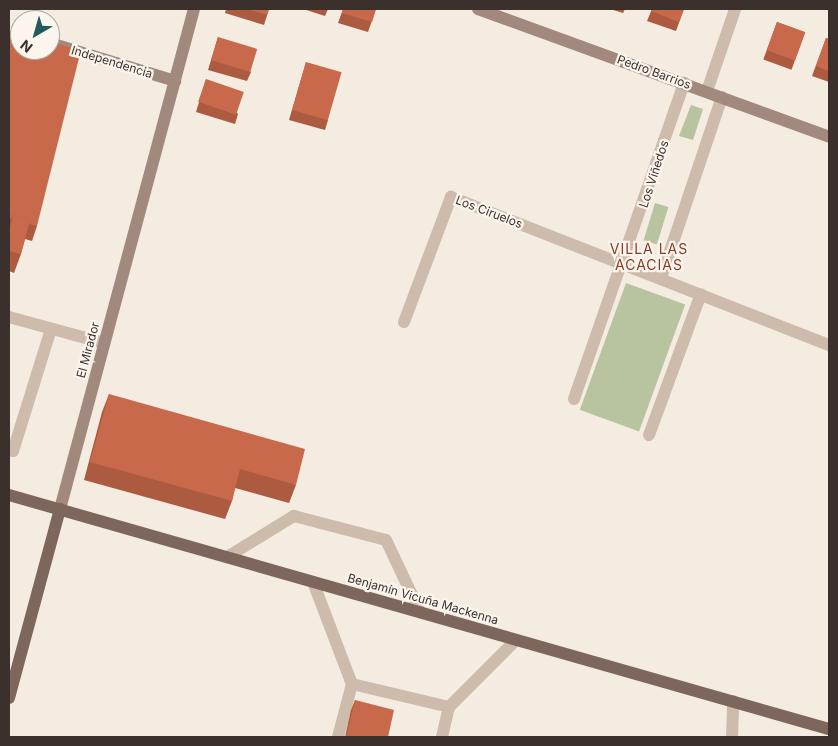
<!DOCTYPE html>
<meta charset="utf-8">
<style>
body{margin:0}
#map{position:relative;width:838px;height:746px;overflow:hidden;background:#f4ebe1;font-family:Inter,sans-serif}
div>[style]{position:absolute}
.green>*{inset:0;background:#b8c4a0;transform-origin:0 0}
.lane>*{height:12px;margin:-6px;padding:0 6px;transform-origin:6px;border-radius:6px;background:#cdbbac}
.street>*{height:12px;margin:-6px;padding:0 6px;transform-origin:6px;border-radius:6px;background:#cdbbac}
.secondary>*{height:12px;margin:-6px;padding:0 6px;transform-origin:6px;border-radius:6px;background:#a18a7d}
.primary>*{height:12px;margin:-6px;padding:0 6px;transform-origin:6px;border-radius:6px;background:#7d675c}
.wall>*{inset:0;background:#ac5a40;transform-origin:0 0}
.building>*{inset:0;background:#c8694b;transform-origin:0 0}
span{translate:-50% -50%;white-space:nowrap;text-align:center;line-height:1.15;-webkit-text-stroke:4.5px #fbf5ee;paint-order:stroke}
.street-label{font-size:12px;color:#3b302b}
.neighbourhood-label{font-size:14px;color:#8c3b22;letter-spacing:1px}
.frame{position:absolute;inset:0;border:10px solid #3b302b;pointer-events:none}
.north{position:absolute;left:10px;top:10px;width:50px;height:50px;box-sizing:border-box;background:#fbf5ee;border:1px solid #aea6a0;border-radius:50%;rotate:218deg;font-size:14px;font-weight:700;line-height:20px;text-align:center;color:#3b302b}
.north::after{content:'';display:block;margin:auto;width:18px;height:22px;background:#1f5a5e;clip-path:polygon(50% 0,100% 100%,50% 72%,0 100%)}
</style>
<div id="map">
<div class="green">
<i style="clip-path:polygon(691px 105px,703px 109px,693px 140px,679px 136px)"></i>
<i style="left:655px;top:203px;width:14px;height:39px;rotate:17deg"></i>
<i style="left:626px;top:283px;width:63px;height:135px;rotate:20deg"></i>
</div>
<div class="lane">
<i style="left:9px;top:317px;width:98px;rotate:15.3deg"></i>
<i style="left:9px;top:450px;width:4px;rotate:14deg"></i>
<i style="left:13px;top:451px;width:128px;rotate:-72.7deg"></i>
<i style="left:227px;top:557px;width:79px;rotate:-31.5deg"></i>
<i style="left:294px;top:516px;width:95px;rotate:14.6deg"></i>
<i style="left:386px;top:540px;width:80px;rotate:64.7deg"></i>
<i style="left:313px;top:582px;width:109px;rotate:69.1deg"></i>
<i style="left:352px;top:684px;width:100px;rotate:13.3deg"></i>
<i style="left:449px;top:707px;width:95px;rotate:-45deg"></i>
<i style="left:338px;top:737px;width:55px;rotate:-75.2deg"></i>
<i style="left:442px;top:737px;width:31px;rotate:-77deg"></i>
<i style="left:732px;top:737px;width:36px;rotate:-88deg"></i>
</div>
<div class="street">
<i style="left:707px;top:91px;width:87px;rotate:-71.1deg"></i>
<i style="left:661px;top:278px;width:191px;rotate:-71.4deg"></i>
<i style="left:404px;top:322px;width:134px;rotate:-69.4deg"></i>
<i style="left:451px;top:197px;width:406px;rotate:21.4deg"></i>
<i style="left:574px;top:399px;width:335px;rotate:-70.8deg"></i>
<i style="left:649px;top:435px;width:150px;rotate:-69.8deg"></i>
</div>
<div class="secondary">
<i style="left:478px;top:9px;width:374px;rotate:20deg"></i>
<i style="left:50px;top:43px;width:131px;rotate:16.9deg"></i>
<i style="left:60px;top:509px;width:518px;rotate:-75deg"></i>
</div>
<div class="primary">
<i style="left:9px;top:495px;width:853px;rotate:15.93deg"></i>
<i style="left:9px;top:698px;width:196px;rotate:-74.9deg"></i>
</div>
<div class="wall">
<i style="clip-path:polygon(226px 9px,269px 9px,264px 25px,225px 13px)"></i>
<i style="clip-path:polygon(303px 9px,328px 9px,325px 16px)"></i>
<i style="clip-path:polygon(343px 9px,376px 9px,368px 32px,338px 23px)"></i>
<i style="clip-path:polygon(610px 9px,625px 9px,623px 13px)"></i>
<i style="clip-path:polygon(652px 9px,684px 9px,676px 31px,647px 21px)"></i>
<i style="left:777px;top:22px;width:30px;height:40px;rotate:20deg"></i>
<i style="clip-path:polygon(9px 31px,37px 226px,32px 241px,25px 239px,21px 254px,14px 273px,9px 271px)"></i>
<i style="clip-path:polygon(218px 37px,251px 72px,247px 81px,208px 70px)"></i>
<i style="clip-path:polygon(826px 38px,829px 39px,829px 82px,812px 76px)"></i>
<i style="clip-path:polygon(306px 62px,328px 120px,325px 130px,289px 120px)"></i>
<i style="clip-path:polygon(206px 79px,238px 114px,235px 124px,196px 112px)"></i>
<i style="clip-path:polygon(109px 394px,296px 485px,289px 503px,235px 488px,232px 501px,225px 519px,84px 480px,102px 412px)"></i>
<i style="clip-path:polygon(355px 700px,388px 737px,345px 737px,351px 710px)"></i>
</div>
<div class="building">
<i style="clip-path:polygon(247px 9px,269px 9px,267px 15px)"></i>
<i style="clip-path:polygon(343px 9px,376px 9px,372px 22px,342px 13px)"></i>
<i style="clip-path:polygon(652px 9px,684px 9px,679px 22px,651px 11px)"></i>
<i style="left:777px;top:22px;width:30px;height:30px;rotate:20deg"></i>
<i style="clip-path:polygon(9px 31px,20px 34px,20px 50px,50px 50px,50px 42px,81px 50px,37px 226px,29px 224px,30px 220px,13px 215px,11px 219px,9px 218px)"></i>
<i style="left:218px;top:37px;width:41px;height:24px;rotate:17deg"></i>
<i style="clip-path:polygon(826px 38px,829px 39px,829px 71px,816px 66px)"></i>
<i style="left:306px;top:62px;width:37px;height:50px;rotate:16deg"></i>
<i style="left:206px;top:79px;width:40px;height:24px;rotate:19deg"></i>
<i style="clip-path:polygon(13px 215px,30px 220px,21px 254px,9px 251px,9px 232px)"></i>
<i style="clip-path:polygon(109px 394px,305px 449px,296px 485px,240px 469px,232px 501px,90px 462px)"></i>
<i style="clip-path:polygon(355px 700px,394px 710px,388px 737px,346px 737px)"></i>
</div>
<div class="street-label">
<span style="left:112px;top:62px;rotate:17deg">Independencia</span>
<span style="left:654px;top:72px;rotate:20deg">Pedro Barrios</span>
<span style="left:654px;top:174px;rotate:-72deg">Los Viñedos</span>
<span style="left:489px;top:212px;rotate:21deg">Los Ciruelos</span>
<span style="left:88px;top:350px;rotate:-75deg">El Mirador</span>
<span style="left:423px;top:599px;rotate:16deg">Benjamín Vicuña Mackenna</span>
</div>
<div class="neighbourhood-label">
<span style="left:649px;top:257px">VILLA LAS<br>ACACIAS</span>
</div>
<div class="frame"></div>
<div class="north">N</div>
</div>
